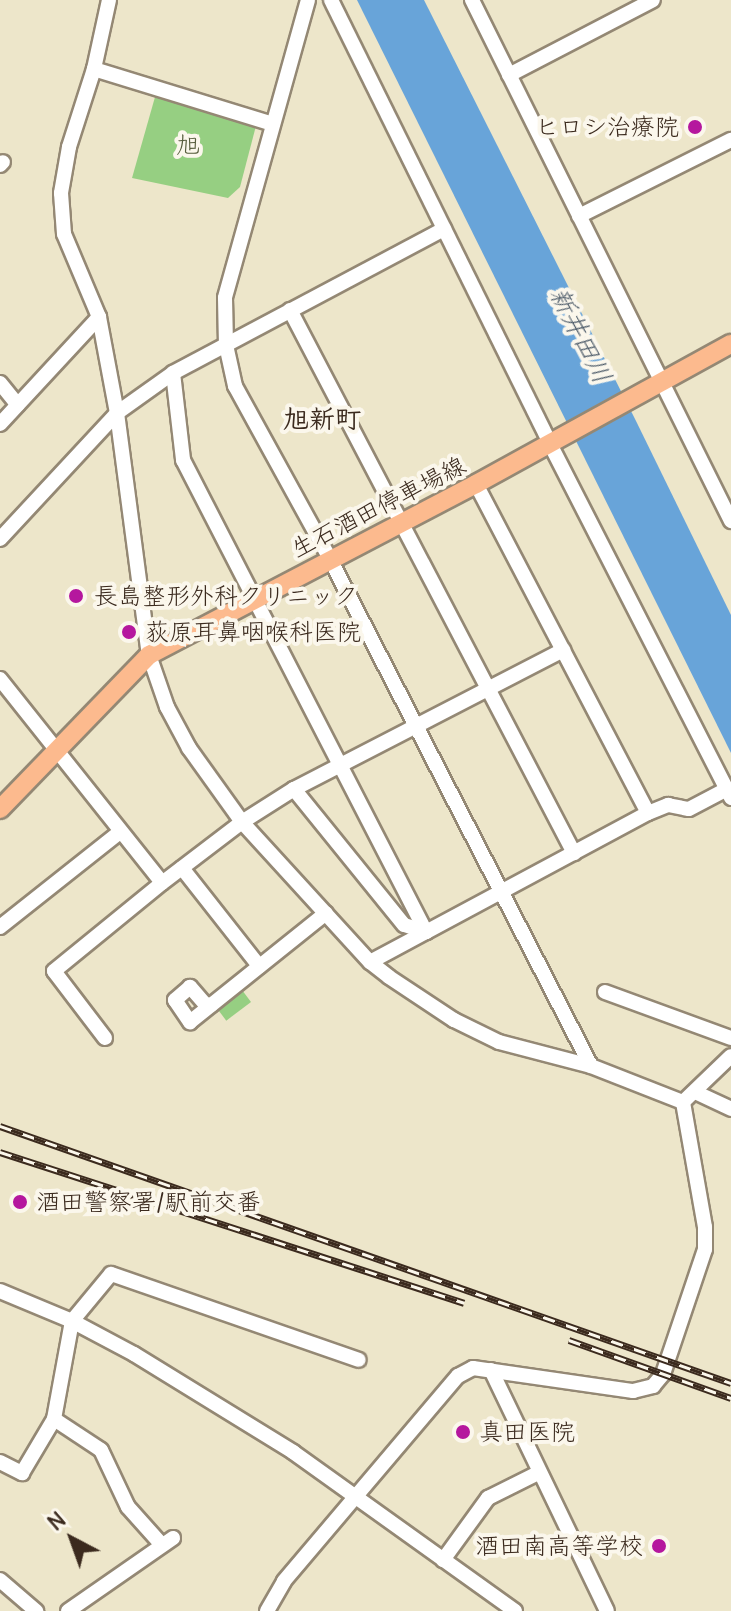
<!DOCTYPE html>
<meta charset="utf-8">
<style>
body{margin:0}
#map{position:relative;width:731px;height:1611px;overflow:hidden;background:#ede6ca;font-family:Delius,"Klee One",sans-serif}
div>[style]{position:absolute}
.green>*{inset:0;background:#96cf82;transform-origin:0 0}
.water>*{inset:0;background:#68a4d9}
.roads{filter:drop-shadow(2px 0 #948874) drop-shadow(-2px 0 #948874) drop-shadow(0 2px #948874) drop-shadow(0 -2px #948874)}
.minor>*{height:14px;margin:-7px;padding:0 7px;transform-origin:7px;border-radius:7px;background:#fff}
.major>*{height:18px;margin:-9px;padding:0 9px;transform-origin:9px;border-radius:9px;background:#fcba8e}
.rail>*{height:7px;margin-top:-3.5px;transform-origin:0;background:repeating-linear-gradient(90deg,#fbf7ec 0 12px,#3b2a1e 0 24px);box-sizing:border-box;border-block:2px solid #3b2a1e}
.dots>*{width:22px;height:22px;translate:-50% -50%;box-sizing:border-box;border:4px solid #fbf7ec;border-radius:50%}
span{translate:-50% -50%;white-space:nowrap;text-align:center;line-height:1.15;-webkit-text-stroke:8px #fbf7ec;paint-order:stroke}
.poi-label{font-size:24px;color:#3b2a1e}
.right{translate:-100% -50%;text-align:right}
.left{translate:0 -50%;text-align:left}
.park-label{font-size:24px;color:#565c3c}
.street-label{font-size:24px;color:#3b2a1e}
.water-label{font-size:26px;color:#4d5b69;font-style:italic}
.neighbourhood-label{font-size:26px;color:#3b2a1e;font-weight:700}
.north{position:absolute;left:32px;top:1499px;width:80px;height:80px;-webkit-text-stroke:6px #fbf7ec;paint-order:stroke;rotate:319deg;font-size:22px;font-weight:700;line-height:32px;text-align:center;color:#3b2a1e}
.north::after{content:'';display:block;margin:auto;width:28px;height:36px;background:#3b2a1e;clip-path:polygon(50% 0,100% 100%,50% 72%,0 100%)}
</style>
<div id="map">
<div class="green">
<i style="clip-path:polygon(157px 90px,257px 122px,240px 187px,228px 198px,132px 178px)"></i>
<i style="left:242px;top:990px;width:15px;height:31px;rotate:53deg"></i>
</div>
<div class="water">
<i style="clip-path:polygon(357px 0,424px 0,636px 421px,731px 615px,731px 753px)"></i>
</div>
<div class="roads">
<div class="minor">
<i style="left:109px;top:0;width:71px;rotate:102.3deg"></i>
<i style="left:94px;top:69px;width:82px;rotate:107.8deg"></i>
<i style="left:69px;top:147px;width:47px;rotate:99.9deg"></i>
<i style="left:61px;top:193px;width:41px;rotate:85.8deg"></i>
<i style="left:64px;top:234px;width:90px;rotate:67.1deg"></i>
<i style="left:99px;top:317px;width:98px;rotate:79.4deg"></i>
<i style="left:117px;top:413px;width:244px;rotate:82.5deg"></i>
<i style="left:149px;top:655px;width:55px;rotate:70.9deg"></i>
<i style="left:167px;top:707px;width:47px;rotate:61.8deg"></i>
<i style="left:189px;top:748px;width:91px;rotate:54.4deg"></i>
<i style="left:242px;top:822px;width:190px;rotate:47.6deg"></i>
<i style="left:370px;top:962px;width:24px;rotate:38deg"></i>
<i style="left:389px;top:977px;width:78px;rotate:33.5deg"></i>
<i style="left:454px;top:1020px;width:50px;rotate:26.1deg"></i>
<i style="left:499px;top:1042px;width:95px;rotate:14.6deg"></i>
<i style="left:591px;top:1066px;width:99px;rotate:21.4deg"></i>
<i style="left:308px;top:0;width:309px;rotate:105.6deg"></i>
<i style="left:225px;top:298px;width:47px;rotate:88.8deg"></i>
<i style="left:226px;top:345px;width:42px;rotate:77.6deg"></i>
<i style="left:235px;top:386px;width:197px;rotate:61.2deg"></i>
<i style="left:330px;top:559px;width:570px;rotate:62.76deg"></i>
<i style="left:331px;top:0;width:493px;rotate:63.7deg"></i>
<i style="left:549px;top:442px;width:400px;rotate:62.9deg"></i>
<i style="left:472px;top:0;width:582px;rotate:63.57deg"></i>
<i style="left:94px;top:69px;width:187px;rotate:17.1deg"></i>
<i style="left:509px;top:75px;width:162px;rotate:-27.5deg"></i>
<i style="left:0;top:165px;width:4px;rotate:-45deg"></i>
<i style="left:579px;top:216px;width:170px;rotate:-26.6deg"></i>
<i style="left:290px;top:310px;width:613px;rotate:62.39deg"></i>
<i style="left:173px;top:373px;width:88px;rotate:83.4deg"></i>
<i style="left:183px;top:460px;width:531px;rotate:62.76deg"></i>
<i style="left:426px;top:932px;width:23px;rotate:-162deg"></i>
<i style="left:404px;top:925px;width:175px;rotate:-129deg"></i>
<i style="left:0;top:383px;width:28px;rotate:51deg"></i>
<i style="left:0;top:424px;width:146px;rotate:-47.2deg"></i>
<i style="left:476px;top:484px;width:371px;rotate:62.4deg"></i>
<i style="left:0;top:539px;width:172px;rotate:-47.1deg"></i>
<i style="left:117px;top:413px;width:69px;rotate:-35.5deg"></i>
<i style="left:173px;top:373px;width:307px;rotate:-28deg"></i>
<i style="left:0;top:679px;width:260px;rotate:51.5deg"></i>
<i style="left:162px;top:883px;width:101px;rotate:-37.3deg"></i>
<i style="left:242px;top:822px;width:62px;rotate:-32.4deg"></i>
<i style="left:294px;top:789px;width:303px;rotate:-27.3deg"></i>
<i style="left:182px;top:868px;width:125px;rotate:51.8deg"></i>
<i style="left:0;top:927px;width:153px;rotate:-38.4deg"></i>
<i style="left:370px;top:962px;width:315px;rotate:-28.2deg"></i>
<i style="left:648px;top:813px;width:22px;rotate:-22deg"></i>
<i style="left:668px;top:805px;width:21px;rotate:11deg"></i>
<i style="left:689px;top:809px;width:43px;rotate:-27.8deg"></i>
<i style="left:605px;top:992px;width:134px;rotate:20.1deg"></i>
<i style="left:211px;top:1005px;width:6px;rotate:-171deg"></i>
<i style="left:205px;top:1004px;width:23px;rotate:-131deg"></i>
<i style="left:190px;top:987px;width:20px;rotate:139deg"></i>
<i style="left:175px;top:1000px;width:27px;rotate:56deg"></i>
<i style="left:190px;top:1022px;width:174px;rotate:-38.7deg"></i>
<i style="left:105px;top:1038px;width:84px;rotate:-127.3deg"></i>
<i style="left:54px;top:971px;width:139px;rotate:-39.2deg"></i>
<i style="left:695px;top:1092px;width:40px;rotate:25deg"></i>
<i style="left:683px;top:1102px;width:66px;rotate:-43.8deg"></i>
<i style="left:0;top:1291px;width:78px;rotate:22.6deg"></i>
<i style="left:72px;top:1321px;width:70px;rotate:28deg"></i>
<i style="left:134px;top:1354px;width:187px;rotate:31.6deg"></i>
<i style="left:293px;top:1452px;width:273px;rotate:35.6deg"></i>
<i style="left:491px;top:1370px;width:267px;rotate:64.3deg"></i>
<i style="left:54px;top:1419px;width:56px;rotate:33.4deg"></i>
<i style="left:101px;top:1450px;width:63px;rotate:64.7deg"></i>
<i style="left:128px;top:1507px;width:51px;rotate:48.2deg"></i>
<i style="left:0;top:1462px;width:25px;rotate:27deg"></i>
<i style="left:22px;top:1473px;width:63px;rotate:-59.3deg"></i>
<i style="left:54px;top:1419px;width:100px;rotate:-79.6deg"></i>
<i style="left:72px;top:1321px;width:61px;rotate:-50.3deg"></i>
<i style="left:111px;top:1274px;width:262px;rotate:19.1deg"></i>
<i style="left:443px;top:1560px;width:77px;rotate:-54deg"></i>
<i style="left:488px;top:1498px;width:56px;rotate:-26.6deg"></i>
<i style="left:0;top:1580px;width:48px;rotate:40.7deg"></i>
<i style="left:68px;top:1611px;width:128px;rotate:-34.8deg"></i>
<i style="left:267px;top:1611px;width:34px;rotate:-60deg"></i>
<i style="left:284px;top:1581px;width:269px;rotate:-49.7deg"></i>
<i style="left:458px;top:1376px;width:17px;rotate:-28deg"></i>
<i style="left:473px;top:1368px;width:162px;rotate:8.2deg"></i>
<i style="left:633px;top:1391px;width:21px;rotate:-14deg"></i>
<i style="left:653px;top:1386px;width:16px;rotate:-50deg"></i>
<i style="left:663px;top:1374px;width:132px;rotate:-71.4deg"></i>
<i style="left:705px;top:1249px;width:22px;rotate:-90deg"></i>
<i style="left:705px;top:1227px;width:127px;rotate:-100deg"></i>
</div>
<div class="major">
<i style="left:0;top:809px;width:214px;rotate:-45.9deg"></i>
<i style="left:149px;top:655px;width:369px;rotate:-27.6deg"></i>
<i style="left:476px;top:484px;width:291px;rotate:-28.8deg"></i>
</div>
</div>
<div class="rail">
<i style="left:0;top:1126px;width:775px;rotate:19.37deg"></i>
<i style="left:0;top:1152px;width:488px;rotate:18deg"></i>
<i style="left:569px;top:1340px;width:172px;rotate:19.7deg"></i>
</div>
<div class="dots">
<i style="left:695px;top:127px;background:#b5179e"></i>
<i style="left:76px;top:596px;background:#b5179e"></i>
<i style="left:129px;top:632px;background:#b5179e"></i>
<i style="left:20px;top:1202px;background:#b5179e"></i>
<i style="left:463px;top:1432px;background:#b5179e"></i>
<i style="left:659px;top:1546px;background:#b5179e"></i>
</div>
<div class="poi-label">
<span class="right" style="left:679px;top:127px">ヒロシ治療院</span>
<span class="left" style="left:94px;top:596px">長島整形外科クリニック</span>
<span class="left" style="left:145px;top:632px">荻原耳鼻咽喉科医院</span>
<span class="left" style="left:36px;top:1202px">酒田警察署/駅前交番</span>
<span class="left" style="left:479px;top:1432px">真田医院</span>
<span class="right" style="left:643px;top:1546px">酒田南高等学校</span>
</div>
<div class="park-label">
<span style="left:188px;top:145px">旭</span>
</div>
<div class="street-label">
<span style="left:378px;top:507px;rotate:-27deg">生石酒田停車場線</span>
</div>
<div class="water-label">
<span style="left:581px;top:335px;rotate:63deg">新井田川</span>
</div>
<div class="neighbourhood-label">
<span style="left:322px;top:419px">旭新町</span>
</div>
<div class="north">N</div>
</div>
